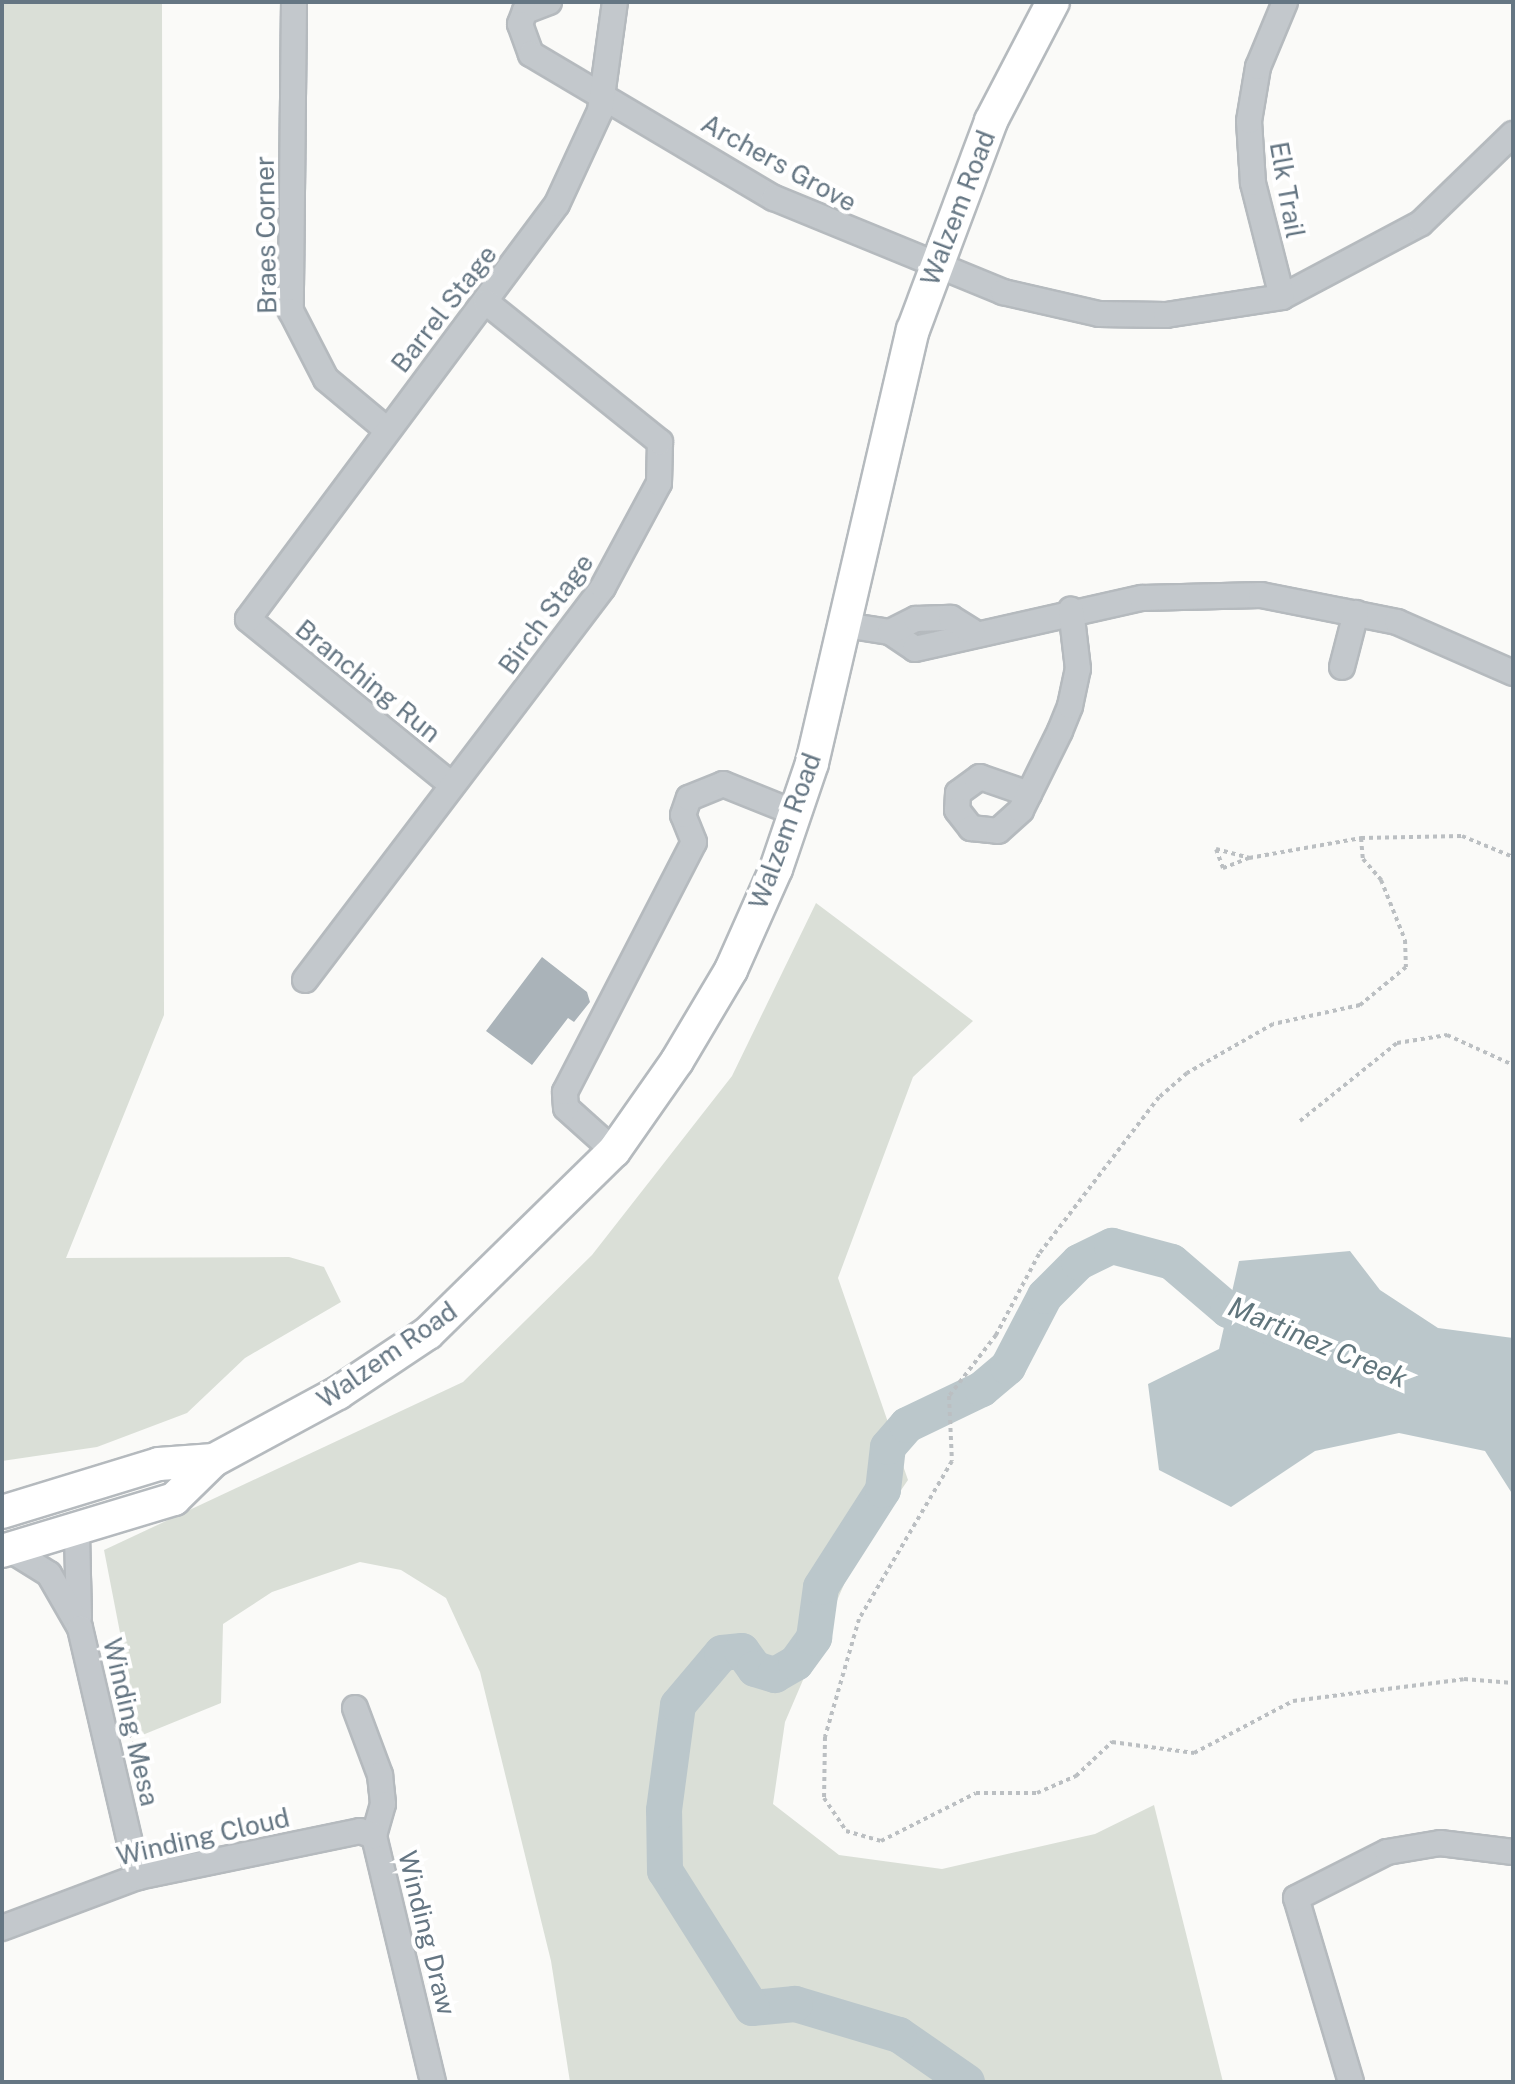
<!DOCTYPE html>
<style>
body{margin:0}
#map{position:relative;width:1515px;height:2084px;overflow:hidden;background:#fafaf8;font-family:"Public Sans",sans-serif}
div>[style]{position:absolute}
.green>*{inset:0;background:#dadfd7}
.water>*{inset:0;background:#bbc7cb}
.river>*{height:36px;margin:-18px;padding:0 18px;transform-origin:18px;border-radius:18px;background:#bbc7cb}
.building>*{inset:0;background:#aab3b9}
.path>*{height:4px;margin-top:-2px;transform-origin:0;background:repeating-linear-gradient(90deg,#bbbfc2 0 4px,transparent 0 8px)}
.roads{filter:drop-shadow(2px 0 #b5babe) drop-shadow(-2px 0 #b5babe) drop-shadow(0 2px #b5babe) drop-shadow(0 -2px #b5babe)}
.minor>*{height:24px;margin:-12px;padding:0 12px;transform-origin:12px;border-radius:12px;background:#c3c8cc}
.major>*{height:32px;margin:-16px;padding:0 16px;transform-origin:16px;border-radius:16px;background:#fff}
span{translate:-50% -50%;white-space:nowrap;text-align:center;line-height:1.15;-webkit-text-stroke:8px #fff;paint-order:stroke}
.street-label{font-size:26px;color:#657683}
.water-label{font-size:28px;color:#60757c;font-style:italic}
.frame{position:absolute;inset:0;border:4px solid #657683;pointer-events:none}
</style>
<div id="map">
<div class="green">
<i style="clip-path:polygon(2px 2px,162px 2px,164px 1015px,66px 1258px,289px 1257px,324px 1267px,341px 1302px,245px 1358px,187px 1413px,97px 1447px,2px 1461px)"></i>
<i style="clip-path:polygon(816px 903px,973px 1021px,913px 1077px,838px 1278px,908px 1480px,857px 1554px,785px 1722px,773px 1804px,839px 1855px,942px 1869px,1095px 1834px,1154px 1805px,1223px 2082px,570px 2082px,551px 1961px,480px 1672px,446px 1598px,401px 1570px,360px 1562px,272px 1592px,223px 1624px,221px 1703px,140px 1736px,104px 1550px,463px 1382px,592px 1255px,732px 1076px)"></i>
</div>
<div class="water">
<i style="clip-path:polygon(1350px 1251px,1380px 1290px,1438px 1328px,1513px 1338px,1513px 1495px,1485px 1451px,1399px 1433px,1315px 1451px,1231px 1507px,1159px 1470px,1148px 1384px,1219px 1349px,1239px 1261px)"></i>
</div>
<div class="river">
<i style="left:967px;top:2082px;width:83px;rotate:-145.3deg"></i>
<i style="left:899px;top:2035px;width:109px;rotate:-163.4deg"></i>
<i style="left:795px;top:2004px;width:43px;rotate:174.7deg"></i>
<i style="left:752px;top:2008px;width:162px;rotate:-122.4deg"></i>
<i style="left:665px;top:1871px;width:61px;rotate:-90.9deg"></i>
<i style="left:664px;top:1810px;width:106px;rotate:-82.4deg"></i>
<i style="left:678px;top:1705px;width:68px;rotate:-49.8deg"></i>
<i style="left:722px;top:1653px;width:20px;rotate:-6deg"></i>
<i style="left:742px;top:1651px;width:22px;rotate:54deg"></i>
<i style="left:755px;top:1669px;width:21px;rotate:17deg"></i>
<i style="left:775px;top:1675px;width:24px;rotate:-30deg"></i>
<i style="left:796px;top:1663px;width:31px;rotate:-54deg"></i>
<i style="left:814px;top:1638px;width:51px;rotate:-82.2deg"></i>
<i style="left:821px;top:1587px;width:115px;rotate:-57.4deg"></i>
<i style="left:883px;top:1490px;width:43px;rotate:-83.4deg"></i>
<i style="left:888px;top:1447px;width:29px;rotate:-49deg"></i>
<i style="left:907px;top:1425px;width:83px;rotate:-25.6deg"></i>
<i style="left:982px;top:1389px;width:34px;rotate:-40deg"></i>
<i style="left:1008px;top:1367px;width:80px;rotate:-62.5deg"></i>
<i style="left:1045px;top:1296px;width:48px;rotate:-45deg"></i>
<i style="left:1079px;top:1262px;width:37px;rotate:-26deg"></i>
<i style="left:1112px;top:1246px;width:62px;rotate:14.9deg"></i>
<i style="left:1172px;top:1262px;width:74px;rotate:40.6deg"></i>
<i style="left:1228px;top:1310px;width:50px;rotate:21deg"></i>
</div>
<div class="building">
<i style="clip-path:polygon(542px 957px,587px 992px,590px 1002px,574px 1022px,568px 1018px,532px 1065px,486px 1031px)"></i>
</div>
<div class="path">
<i style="left:1361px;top:838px;width:101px;rotate:-1.1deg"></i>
<i style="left:1462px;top:836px;width:55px;rotate:22.4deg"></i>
<i style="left:1249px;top:858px;width:28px;rotate:159deg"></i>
<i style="left:1223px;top:868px;width:20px;rotate:-110deg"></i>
<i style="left:1216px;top:849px;width:34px;rotate:15deg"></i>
<i style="left:1249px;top:858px;width:114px;rotate:-10.1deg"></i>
<i style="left:1361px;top:838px;width:21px;rotate:85deg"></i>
<i style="left:1363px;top:859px;width:28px;rotate:49deg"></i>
<i style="left:1381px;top:880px;width:65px;rotate:68.2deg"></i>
<i style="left:1405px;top:940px;width:27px;rotate:88deg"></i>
<i style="left:1406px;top:967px;width:60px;rotate:140.4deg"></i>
<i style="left:1360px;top:1005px;width:89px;rotate:167.7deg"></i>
<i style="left:1273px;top:1024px;width:99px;rotate:150.3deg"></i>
<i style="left:1187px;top:1073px;width:37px;rotate:139deg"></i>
<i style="left:1159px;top:1097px;width:198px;rotate:127.4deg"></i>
<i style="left:1039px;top:1254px;width:92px;rotate:118deg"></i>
<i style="left:996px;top:1335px;width:77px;rotate:127.6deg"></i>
<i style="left:949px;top:1396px;width:65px;rotate:87.4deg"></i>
<i style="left:952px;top:1461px;width:183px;rotate:120.5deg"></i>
<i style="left:859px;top:1619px;width:123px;rotate:106.1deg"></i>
<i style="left:825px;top:1737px;width:61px;rotate:90.9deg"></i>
<i style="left:824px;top:1798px;width:40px;rotate:56deg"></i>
<i style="left:846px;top:1831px;width:36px;rotate:16deg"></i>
<i style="left:881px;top:1841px;width:106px;rotate:-26.8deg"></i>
<i style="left:976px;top:1793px;width:61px"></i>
<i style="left:1037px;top:1793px;width:43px;rotate:-23.6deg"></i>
<i style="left:1076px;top:1776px;width:50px;rotate:-43.4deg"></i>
<i style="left:1112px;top:1742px;width:83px;rotate:7.6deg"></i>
<i style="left:1194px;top:1753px;width:112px;rotate:-27.7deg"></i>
<i style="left:1293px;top:1701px;width:172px;rotate:-7.3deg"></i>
<i style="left:1464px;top:1679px;width:49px;rotate:4.7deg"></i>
<i style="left:1300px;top:1121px;width:124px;rotate:-38.8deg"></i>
<i style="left:1397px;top:1043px;width:51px;rotate:-9.1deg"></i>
<i style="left:1447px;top:1035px;width:72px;rotate:24.4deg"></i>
<i style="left:111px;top:1656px;width:135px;rotate:76.7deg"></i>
</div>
<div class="roads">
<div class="minor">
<i style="left:294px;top:2px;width:309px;rotate:90.6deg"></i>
<i style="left:291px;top:311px;width:76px;rotate:62.8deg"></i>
<i style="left:326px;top:379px;width:78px;rotate:39.8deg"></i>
<i style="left:549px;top:2px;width:26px;rotate:159deg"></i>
<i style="left:525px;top:11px;width:14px;rotate:111deg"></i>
<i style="left:520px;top:24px;width:32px;rotate:70deg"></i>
<i style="left:531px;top:54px;width:282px;rotate:30.7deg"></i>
<i style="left:774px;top:198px;width:248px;rotate:22.3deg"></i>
<i style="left:1003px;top:292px;width:98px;rotate:12.9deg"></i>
<i style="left:1099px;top:314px;width:67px;rotate:0.9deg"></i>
<i style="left:1166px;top:315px;width:117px;rotate:-8.8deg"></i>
<i style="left:1282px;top:297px;width:157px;rotate:-28deg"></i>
<i style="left:1421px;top:223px;width:128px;rotate:-44.1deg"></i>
<i style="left:1282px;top:297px;width:118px;rotate:-104.3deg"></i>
<i style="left:1253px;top:183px;width:62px;rotate:-93.7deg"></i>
<i style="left:1249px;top:121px;width:55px;rotate:-80.5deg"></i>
<i style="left:1258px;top:67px;width:70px;rotate:-67.4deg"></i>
<i style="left:845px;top:625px;width:46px;rotate:8.8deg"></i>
<i style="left:890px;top:632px;width:30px;rotate:34deg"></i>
<i style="left:915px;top:649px;width:233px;rotate:-12.7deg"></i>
<i style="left:1142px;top:598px;width:119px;rotate:-1.4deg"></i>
<i style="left:1261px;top:595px;width:139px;rotate:11.2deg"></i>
<i style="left:1397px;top:622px;width:127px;rotate:23.7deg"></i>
<i style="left:890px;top:632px;width:29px;rotate:-27deg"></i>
<i style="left:916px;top:619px;width:35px;rotate:-2deg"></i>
<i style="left:951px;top:618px;width:25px;rotate:32deg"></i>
<i style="left:1342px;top:667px;width:56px;rotate:-75.5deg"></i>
<i style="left:452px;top:785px;width:263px;rotate:-140.9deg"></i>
<i style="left:248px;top:619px;width:517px;rotate:-53.33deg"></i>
<i style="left:557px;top:204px;width:102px;rotate:-65.2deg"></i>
<i style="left:600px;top:111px;width:110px;rotate:-82.2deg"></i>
<i style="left:1029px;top:794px;width:52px;rotate:-160.9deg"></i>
<i style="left:980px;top:777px;width:27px;rotate:144deg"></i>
<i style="left:958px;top:793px;width:17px;rotate:93deg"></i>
<i style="left:957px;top:810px;width:23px;rotate:52deg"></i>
<i style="left:971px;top:828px;width:27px;rotate:6deg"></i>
<i style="left:998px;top:831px;width:31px;rotate:-42deg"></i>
<i style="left:1021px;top:810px;width:88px;rotate:-63.7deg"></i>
<i style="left:1060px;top:731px;width:27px;rotate:-68deg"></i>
<i style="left:1070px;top:706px;width:38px;rotate:-78deg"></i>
<i style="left:1078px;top:669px;width:60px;rotate:-96.7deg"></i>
<i style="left:305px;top:980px;width:493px;rotate:-52.8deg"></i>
<i style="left:603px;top:587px;width:118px;rotate:-61.7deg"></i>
<i style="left:659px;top:483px;width:41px;rotate:-88.6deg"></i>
<i style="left:660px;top:442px;width:223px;rotate:-141.2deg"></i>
<i style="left:614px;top:1151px;width:64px;rotate:-138.1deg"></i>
<i style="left:566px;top:1108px;width:16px;rotate:-94deg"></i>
<i style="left:565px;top:1092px;width:281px;rotate:-62.7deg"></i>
<i style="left:694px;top:842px;width:29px;rotate:-112deg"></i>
<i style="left:683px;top:815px;width:18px;rotate:-71deg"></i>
<i style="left:689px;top:798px;width:37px;rotate:-22deg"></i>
<i style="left:723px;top:784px;width:78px;rotate:21.9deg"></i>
<i style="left:77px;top:1534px;width:83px;rotate:88.6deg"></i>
<i style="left:9px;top:1549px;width:47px;rotate:32deg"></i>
<i style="left:49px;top:1574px;width:62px;rotate:60.1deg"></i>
<i style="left:80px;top:1628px;width:256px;rotate:76.9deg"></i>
<i style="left:355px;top:1708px;width:72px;rotate:69.5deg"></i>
<i style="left:380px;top:1775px;width:29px;rotate:84deg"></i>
<i style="left:383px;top:1804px;width:33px;rotate:106deg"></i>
<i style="left:374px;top:1836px;width:253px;rotate:76.5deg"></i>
<i style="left:2px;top:1928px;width:145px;rotate:-20.6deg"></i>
<i style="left:138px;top:1877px;width:227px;rotate:-11.7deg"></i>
<i style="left:360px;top:1831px;width:15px;rotate:20deg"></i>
<i style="left:1351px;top:2082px;width:192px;rotate:-106.6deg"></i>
<i style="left:1296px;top:1898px;width:102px;rotate:-26.8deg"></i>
<i style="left:1387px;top:1852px;width:54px;rotate:-9.6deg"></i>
<i style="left:1440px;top:1843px;width:74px;rotate:7deg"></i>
</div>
<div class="major">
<i style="left:2px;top:1512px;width:164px;rotate:-17deg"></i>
<i style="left:159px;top:1464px;width:55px;rotate:-4.2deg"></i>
<i style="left:2px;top:1551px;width:180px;rotate:-16.8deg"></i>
<i style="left:174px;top:1499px;width:56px;rotate:-44.3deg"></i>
<i style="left:214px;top:1460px;width:141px;rotate:-28.4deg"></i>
<i style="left:338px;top:1393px;width:108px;rotate:-33.7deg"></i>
<i style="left:428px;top:1333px;width:260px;rotate:-44.4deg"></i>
<i style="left:614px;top:1151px;width:110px;rotate:-55deg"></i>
<i style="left:677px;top:1061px;width:106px;rotate:-59.3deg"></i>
<i style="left:731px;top:970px;width:111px;rotate:-66deg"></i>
<i style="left:776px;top:869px;width:112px;rotate:-71.2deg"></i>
<i style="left:812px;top:763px;width:445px;rotate:-76.9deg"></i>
<i style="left:913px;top:330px;width:223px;rotate:-69.5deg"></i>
<i style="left:991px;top:121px;width:134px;rotate:-62.5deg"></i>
</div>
</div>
<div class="street-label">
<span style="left:779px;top:163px;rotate:29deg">Archers Grove</span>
<span style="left:1287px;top:190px;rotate:80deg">Elk Trail</span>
<span style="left:958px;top:208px;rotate:-69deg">Walzem Road</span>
<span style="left:266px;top:235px;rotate:-91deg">Braes Corner</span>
<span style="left:444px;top:309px;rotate:-52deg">Barrel Stage</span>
<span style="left:546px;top:614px;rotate:-54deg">Birch Stage</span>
<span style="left:368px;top:681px;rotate:39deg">Branching Run</span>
<span style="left:785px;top:831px;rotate:-70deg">Walzem Road</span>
<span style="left:387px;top:1355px;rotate:-35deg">Walzem Road</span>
<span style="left:131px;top:1722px;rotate:77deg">Winding Mesa</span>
<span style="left:203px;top:1837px;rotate:-13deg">Winding Cloud</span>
<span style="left:427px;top:1933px;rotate:76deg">Winding Draw</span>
</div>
<div class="water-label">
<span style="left:1318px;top:1342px;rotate:23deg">Martinez Creek</span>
</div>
<div class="frame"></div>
</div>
